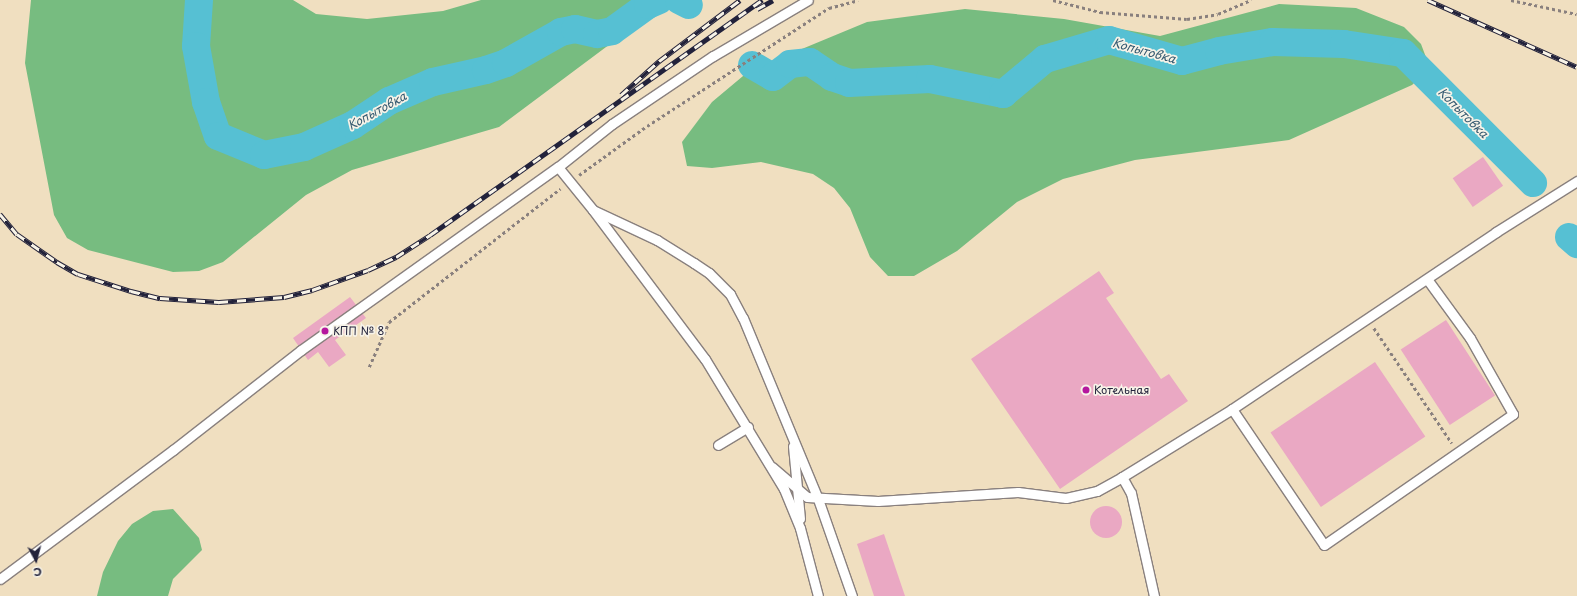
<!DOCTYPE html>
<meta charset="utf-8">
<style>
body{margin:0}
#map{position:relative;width:1577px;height:596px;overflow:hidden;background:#f0dfc0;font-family:"Playpen Sans",sans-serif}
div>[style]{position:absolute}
.forest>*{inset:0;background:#77bc80}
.river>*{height:28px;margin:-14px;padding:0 14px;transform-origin:14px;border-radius:14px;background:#56c0d3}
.building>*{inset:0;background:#eaa8c3;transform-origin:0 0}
.round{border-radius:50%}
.path>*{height:2.5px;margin-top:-1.25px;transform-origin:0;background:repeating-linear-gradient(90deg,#89807e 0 3px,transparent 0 6px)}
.roads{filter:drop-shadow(1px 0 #89807e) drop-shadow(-1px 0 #89807e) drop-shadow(0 1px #89807e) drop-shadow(0 -1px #89807e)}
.lane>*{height:9px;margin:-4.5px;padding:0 4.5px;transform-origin:4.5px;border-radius:4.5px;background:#fff}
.rail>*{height:4.5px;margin-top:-2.25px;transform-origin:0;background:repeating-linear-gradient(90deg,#f7f3e8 0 9px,#22223b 0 18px);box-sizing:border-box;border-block:1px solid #22223b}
.dots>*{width:11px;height:11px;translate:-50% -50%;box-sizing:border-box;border:2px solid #f7f3e8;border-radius:50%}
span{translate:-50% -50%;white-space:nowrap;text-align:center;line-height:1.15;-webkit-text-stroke:3.5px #f7f3e8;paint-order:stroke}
.poi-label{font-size:11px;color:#22223b}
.left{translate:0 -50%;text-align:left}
.water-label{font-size:12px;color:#345970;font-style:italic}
.north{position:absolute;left:16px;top:540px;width:40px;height:40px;-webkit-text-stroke:3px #f7f3e8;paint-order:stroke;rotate:173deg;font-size:11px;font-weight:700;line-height:16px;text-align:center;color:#22223b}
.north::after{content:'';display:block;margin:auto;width:14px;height:18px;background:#22223b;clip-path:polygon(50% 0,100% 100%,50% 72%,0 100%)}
</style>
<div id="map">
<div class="forest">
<i style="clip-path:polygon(31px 0,293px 0,316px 14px,367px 19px,443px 11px,481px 0,669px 0,499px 127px,352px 170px,306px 195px,223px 262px,199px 271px,173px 272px,88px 250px,67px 238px,54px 215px,25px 63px)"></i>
<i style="clip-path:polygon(1279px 4px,1356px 8px,1404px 27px,1421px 44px,1430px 68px,1412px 85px,1289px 140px,1135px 160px,1063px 179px,1017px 202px,957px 251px,914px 276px,888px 276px,870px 257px,850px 208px,834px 188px,813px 174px,761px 162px,712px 168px,687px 166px,682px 142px,712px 102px,749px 71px,867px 22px,965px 9px,1064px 19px,1160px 36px)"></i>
<i style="clip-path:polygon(173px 509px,199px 538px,202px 550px,173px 579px,168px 596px,97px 596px,103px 572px,118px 541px,132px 524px,153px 511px)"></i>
</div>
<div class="river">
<i style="left:199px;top:0;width:46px;rotate:93.7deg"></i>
<i style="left:196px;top:46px;width:57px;rotate:79.9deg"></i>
<i style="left:206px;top:102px;width:36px;rotate:71deg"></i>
<i style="left:218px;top:136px;width:50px;rotate:22.4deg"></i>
<i style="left:264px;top:155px;width:41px;rotate:-11.3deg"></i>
<i style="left:304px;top:147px;width:54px;rotate:-24.2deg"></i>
<i style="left:353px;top:125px;width:43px;rotate:-33.7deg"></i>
<i style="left:389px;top:101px;width:48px;rotate:-23.4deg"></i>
<i style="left:433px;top:82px;width:54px;rotate:-12.8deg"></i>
<i style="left:486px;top:70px;width:21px;rotate:-19deg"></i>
<i style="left:506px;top:63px;width:63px;rotate:-29.4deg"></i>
<i style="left:561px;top:32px;width:14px;rotate:-12deg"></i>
<i style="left:575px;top:29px;width:23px;rotate:13deg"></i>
<i style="left:597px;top:34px;width:15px;rotate:-11deg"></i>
<i style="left:612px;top:31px;width:44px;rotate:-35.8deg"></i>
<i style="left:648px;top:5px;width:12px;rotate:-24deg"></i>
<i style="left:679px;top:0;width:11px;rotate:27deg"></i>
<i style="left:752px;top:65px;width:24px;rotate:30deg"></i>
<i style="left:773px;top:77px;width:21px;rotate:-37deg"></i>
<i style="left:790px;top:64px;width:20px;rotate:-6deg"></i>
<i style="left:810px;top:62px;width:27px;rotate:34deg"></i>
<i style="left:832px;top:77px;width:18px;rotate:19deg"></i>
<i style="left:849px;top:83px;width:81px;rotate:-2.8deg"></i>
<i style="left:930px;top:79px;width:75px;rotate:11.6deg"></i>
<i style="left:1003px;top:94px;width:55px;rotate:-39.8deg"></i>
<i style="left:1045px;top:59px;width:67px;rotate:-16.5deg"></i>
<i style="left:1109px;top:40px;width:76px;rotate:16deg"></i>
<i style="left:1182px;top:61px;width:38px;rotate:-15deg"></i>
<i style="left:1219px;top:51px;width:55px;rotate:-9.5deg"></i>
<i style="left:1273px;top:42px;width:71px;rotate:1.6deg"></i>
<i style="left:1344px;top:44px;width:60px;rotate:8.7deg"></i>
<i style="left:1403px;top:53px;width:184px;rotate:45deg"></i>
<i style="left:1569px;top:237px;width:11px;rotate:41deg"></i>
</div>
<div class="building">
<i style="left:1483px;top:157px;width:35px;height:37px;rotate:55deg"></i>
<i style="clip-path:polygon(1099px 271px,1114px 293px,1106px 298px,1161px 379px,1169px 374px,1188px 401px,1060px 489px,971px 359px)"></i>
<i style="clip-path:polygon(350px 297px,366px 318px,335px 340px,346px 355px,329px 367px,318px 352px,308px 360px,293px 338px)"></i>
<i style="left:1446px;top:320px;width:90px;height:54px;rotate:57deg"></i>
<i style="left:1375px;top:362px;width:90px;height:126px;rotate:56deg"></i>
<i class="round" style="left:1090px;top:506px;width:32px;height:32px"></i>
<i style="clip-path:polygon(884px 534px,905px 596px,874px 596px,857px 544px)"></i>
</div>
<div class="path">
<i style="left:1053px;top:0;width:49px;rotate:14.3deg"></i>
<i style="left:1100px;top:12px;width:87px;rotate:4.6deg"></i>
<i style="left:1187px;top:19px;width:31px;rotate:-9deg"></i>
<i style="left:1218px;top:14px;width:36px;rotate:-23deg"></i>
<i style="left:1511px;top:0;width:67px;rotate:12deg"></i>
<i style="left:579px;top:175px;width:84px;rotate:-35.8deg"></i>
<i style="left:647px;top:126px;width:217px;rotate:-33deg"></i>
<i style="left:829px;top:8px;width:30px;rotate:-15deg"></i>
<i style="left:1374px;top:328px;width:139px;rotate:55.9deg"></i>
<i style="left:369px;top:367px;width:49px;rotate:-66deg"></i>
<i style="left:389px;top:322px;width:217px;rotate:-37.9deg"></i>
</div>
<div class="roads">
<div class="lane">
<i style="left:558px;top:167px;width:55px;rotate:50.9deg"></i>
<i style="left:593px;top:210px;width:71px;rotate:25.1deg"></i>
<i style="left:657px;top:240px;width:44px;rotate:31.9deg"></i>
<i style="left:694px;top:263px;width:18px;rotate:34deg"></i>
<i style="left:709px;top:273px;width:30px;rotate:45deg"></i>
<i style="left:730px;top:294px;width:27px;rotate:62deg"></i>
<i style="left:743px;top:318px;width:196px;rotate:67.5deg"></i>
<i style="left:818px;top:499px;width:103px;rotate:70.7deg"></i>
<i style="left:593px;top:210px;width:186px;rotate:53.1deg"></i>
<i style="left:705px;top:359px;width:152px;rotate:58.7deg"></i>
<i style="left:784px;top:489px;width:42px;rotate:67.7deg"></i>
<i style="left:800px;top:528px;width:70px;rotate:75.2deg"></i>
<i style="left:1232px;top:409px;width:164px;rotate:55.9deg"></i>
<i style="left:1324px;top:545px;width:230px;rotate:-34.7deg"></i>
<i style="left:1513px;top:414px;width:87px;rotate:-119.5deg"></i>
<i style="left:1470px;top:338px;width:73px;rotate:-126.1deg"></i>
<i style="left:718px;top:445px;width:35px;rotate:-31deg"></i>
<i style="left:793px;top:446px;width:73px;rotate:84.5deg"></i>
<i style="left:772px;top:467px;width:46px;rotate:40.6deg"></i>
<i style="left:807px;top:497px;width:71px;rotate:3.2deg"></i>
<i style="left:878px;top:501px;width:140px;rotate:-3.7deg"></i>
<i style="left:1018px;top:492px;width:48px;rotate:7.1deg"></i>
<i style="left:1066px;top:498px;width:32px;rotate:-13deg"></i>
<i style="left:1097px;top:491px;width:29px;rotate:-29deg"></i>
<i style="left:1122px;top:477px;width:18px;rotate:61deg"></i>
<i style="left:1131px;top:493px;width:106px;rotate:77.4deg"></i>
<i style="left:1122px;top:477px;width:129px;rotate:-31.7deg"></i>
<i style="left:1232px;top:409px;width:318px;rotate:-33.8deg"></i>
<i style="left:1496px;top:232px;width:96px;rotate:-32.2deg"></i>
<i style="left:0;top:579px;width:216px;rotate:-36.7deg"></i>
<i style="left:173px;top:450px;width:162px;rotate:-38deg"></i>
<i style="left:301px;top:350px;width:315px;rotate:-35.5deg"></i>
<i style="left:558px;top:167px;width:69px;rotate:-38.5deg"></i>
<i style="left:612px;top:124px;width:122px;rotate:-34deg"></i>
<i style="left:713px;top:56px;width:110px;rotate:-30.5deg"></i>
</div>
</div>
<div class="rail">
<i style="left:1428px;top:0;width:163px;rotate:24.2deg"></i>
<i style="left:757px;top:9px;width:18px;rotate:-29deg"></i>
<i style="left:621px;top:95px;width:51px;rotate:-41.8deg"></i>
<i style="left:659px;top:61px;width:101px;rotate:-37deg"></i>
<i style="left:0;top:214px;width:26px;rotate:50deg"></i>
<i style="left:17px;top:234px;width:49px;rotate:35deg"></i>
<i style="left:57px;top:262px;width:24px;rotate:30deg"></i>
<i style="left:78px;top:274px;width:56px;rotate:17.8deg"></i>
<i style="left:131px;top:291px;width:30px;rotate:14deg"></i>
<i style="left:160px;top:298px;width:59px;rotate:3.9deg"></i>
<i style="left:219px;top:302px;width:65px;rotate:-4.4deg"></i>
<i style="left:284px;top:297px;width:29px;rotate:-14deg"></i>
<i style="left:312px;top:290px;width:59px;rotate:-19.7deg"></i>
<i style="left:368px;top:270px;width:31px;rotate:-25deg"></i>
<i style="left:396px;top:257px;width:40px;rotate:-32.9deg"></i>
<i style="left:430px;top:235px;width:407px;rotate:-35.3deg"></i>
</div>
<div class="dots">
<i style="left:325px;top:331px;background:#b5179e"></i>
<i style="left:1086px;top:390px;background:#b5179e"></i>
</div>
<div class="poi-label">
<span class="left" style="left:333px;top:331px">КПП № 8</span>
<span class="left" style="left:1094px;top:390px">Котельная</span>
</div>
<div class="water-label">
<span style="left:1144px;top:51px;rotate:15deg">Копытовка</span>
<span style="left:377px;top:111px;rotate:-29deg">Копытовка</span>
<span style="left:1463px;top:113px;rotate:45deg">Копытовка</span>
</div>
<div class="north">С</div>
</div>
